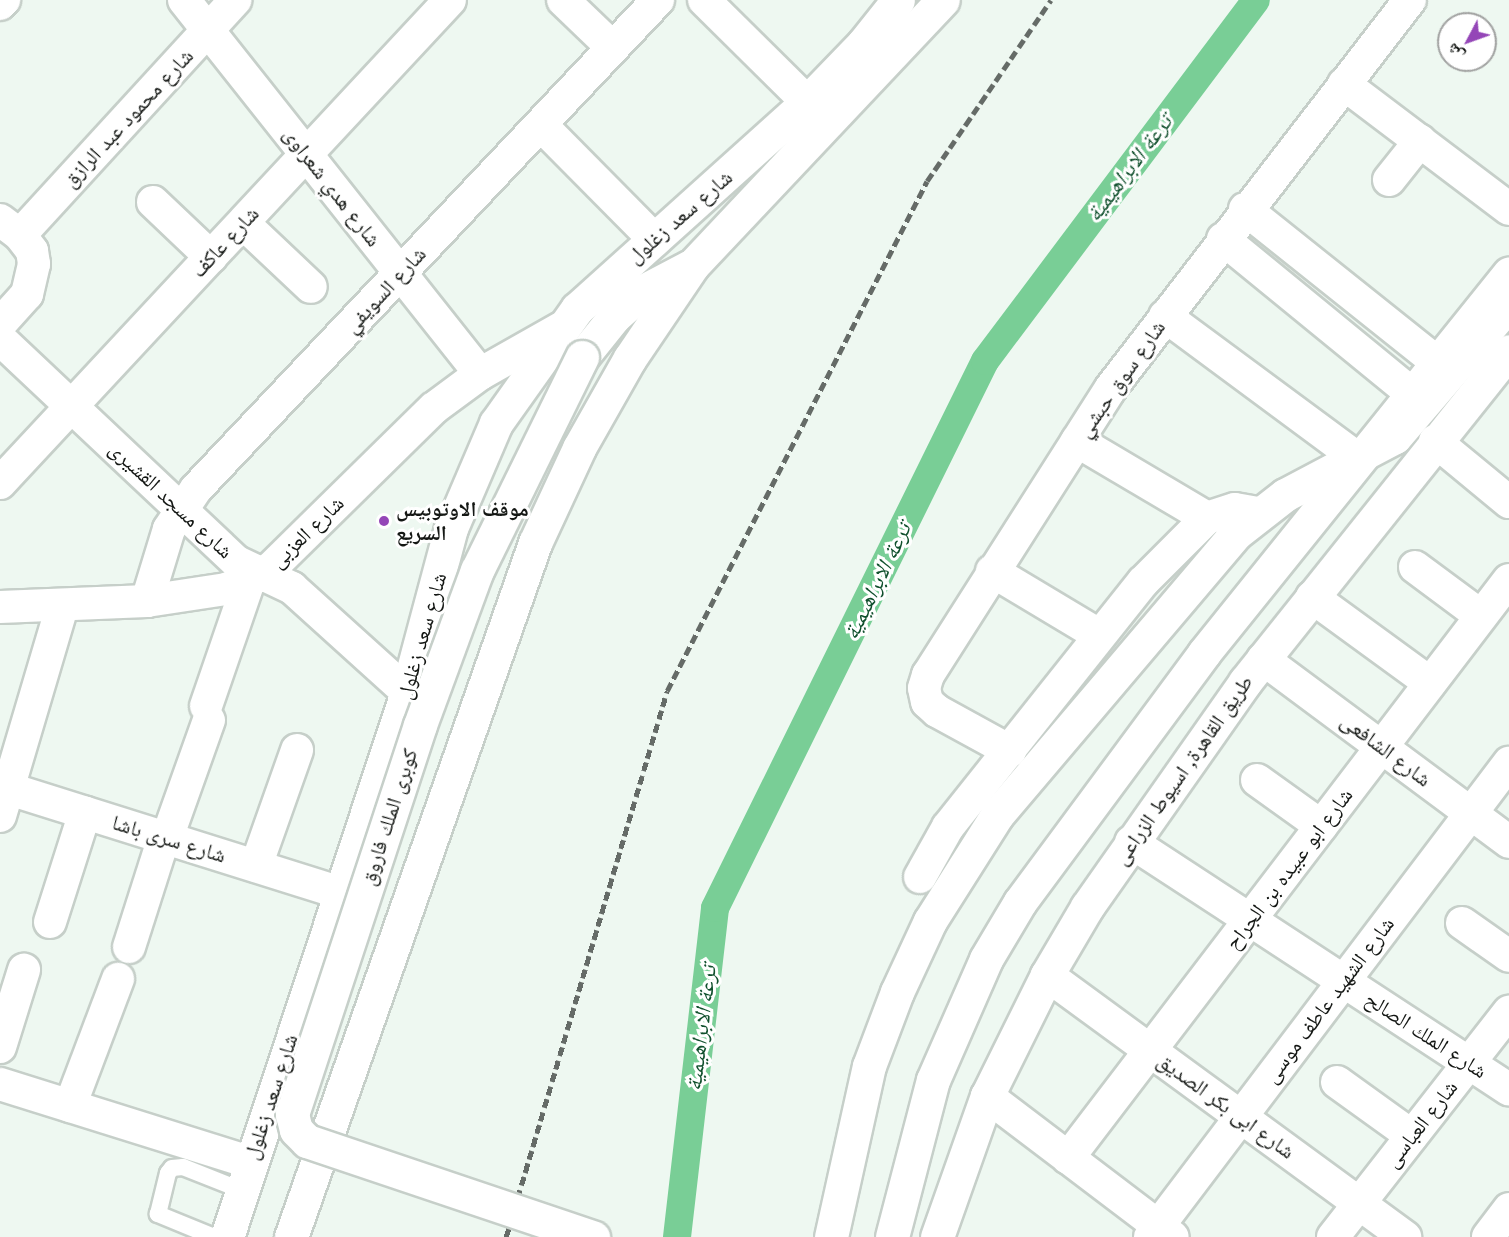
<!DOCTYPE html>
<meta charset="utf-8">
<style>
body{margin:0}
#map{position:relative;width:1509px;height:1237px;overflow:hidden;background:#eef8f1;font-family:"Libre Baskerville","Noto Naskh Arabic",serif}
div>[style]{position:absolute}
.canal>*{height:28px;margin:-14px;padding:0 14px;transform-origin:14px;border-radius:14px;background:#79ce96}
.roads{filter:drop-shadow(2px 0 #c6cfc9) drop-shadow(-2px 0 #c6cfc9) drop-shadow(0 2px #c6cfc9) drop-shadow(0 -2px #c6cfc9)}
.lane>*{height:16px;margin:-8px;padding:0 8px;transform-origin:8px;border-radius:8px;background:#fff}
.street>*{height:32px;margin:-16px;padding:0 16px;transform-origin:16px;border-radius:16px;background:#fff}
.secondary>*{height:33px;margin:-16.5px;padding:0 16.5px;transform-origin:16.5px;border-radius:16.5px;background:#fff}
.highway>*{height:33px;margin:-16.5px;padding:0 16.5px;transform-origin:16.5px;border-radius:16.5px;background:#fff}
.rail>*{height:4.5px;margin-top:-2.25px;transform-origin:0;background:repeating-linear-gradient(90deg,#656b67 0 9px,transparent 0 13.5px)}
.bridges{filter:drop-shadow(2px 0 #c6cfc9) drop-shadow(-2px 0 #c6cfc9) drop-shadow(0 2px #c6cfc9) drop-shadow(0 -2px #c6cfc9)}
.secondary-bridge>*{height:33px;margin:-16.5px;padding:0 16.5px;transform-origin:16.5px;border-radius:16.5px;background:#fff}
.dots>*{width:16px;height:16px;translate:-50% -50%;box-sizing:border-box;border:3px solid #fff;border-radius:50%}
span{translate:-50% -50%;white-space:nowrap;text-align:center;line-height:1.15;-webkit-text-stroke:6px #fff;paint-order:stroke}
.street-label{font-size:21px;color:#141714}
.poi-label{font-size:21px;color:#141714;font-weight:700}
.left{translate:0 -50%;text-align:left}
.water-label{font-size:22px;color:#10502d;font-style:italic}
.north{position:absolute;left:1437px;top:12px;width:60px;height:60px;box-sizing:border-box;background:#fff;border:2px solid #a1a2a1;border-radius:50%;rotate:229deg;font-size:16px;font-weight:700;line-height:24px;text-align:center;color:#141714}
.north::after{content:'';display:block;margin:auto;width:21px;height:27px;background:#9446b7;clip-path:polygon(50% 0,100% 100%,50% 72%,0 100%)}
</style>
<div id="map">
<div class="canal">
<i style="left:677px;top:1237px;width:331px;rotate:-83.4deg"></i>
<i style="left:715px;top:908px;width:610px;rotate:-63.73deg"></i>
<i style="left:985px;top:361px;width:451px;rotate:-53.1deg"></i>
</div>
<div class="roads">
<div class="lane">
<i style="left:214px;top:1237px;width:61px;rotate:-157.7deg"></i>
<i style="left:158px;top:1214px;width:42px;rotate:-76.3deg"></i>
<i style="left:168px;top:1173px;width:6px;rotate:-51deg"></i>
<i style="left:172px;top:1168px;width:11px;rotate:-5deg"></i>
<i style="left:183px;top:1167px;width:62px;rotate:21.6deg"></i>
</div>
<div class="street">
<i style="left:184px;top:0;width:477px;rotate:51.6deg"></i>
<i style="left:563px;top:0;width:69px;rotate:43.8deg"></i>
<i style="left:704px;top:0;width:145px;rotate:44.7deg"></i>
<i style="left:0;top:4px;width:6px;rotate:-45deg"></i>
<i style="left:1344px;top:84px;width:207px;rotate:37.1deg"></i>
<i style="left:541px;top:125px;width:162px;rotate:45.3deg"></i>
<i style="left:1389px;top:180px;width:50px;rotate:-51.5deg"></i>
<i style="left:153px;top:202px;width:80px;rotate:43.5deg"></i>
<i style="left:1245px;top:209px;width:246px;rotate:38.6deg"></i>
<i style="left:0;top:220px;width:25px;rotate:37deg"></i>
<i style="left:20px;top:235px;width:20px;rotate:53deg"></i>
<i style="left:32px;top:251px;width:13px;rotate:81deg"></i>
<i style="left:34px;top:264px;width:31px;rotate:103deg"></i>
<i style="left:27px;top:294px;width:40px;rotate:132deg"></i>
<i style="left:243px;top:223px;width:93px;rotate:43.3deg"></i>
<i style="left:20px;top:235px;width:319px;rotate:-47.5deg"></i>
<i style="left:1223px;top:239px;width:243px;rotate:39.3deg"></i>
<i style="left:1165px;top:316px;width:239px;rotate:36.5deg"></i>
<i style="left:0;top:339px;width:325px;rotate:43.3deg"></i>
<i style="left:237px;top:562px;width:61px;rotate:25.3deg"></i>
<i style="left:292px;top:588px;width:155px;rotate:42.1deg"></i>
<i style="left:1077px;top:441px;width:151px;rotate:30.6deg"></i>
<i style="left:1435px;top:441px;width:96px;rotate:39.5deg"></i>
<i style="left:0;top:483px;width:660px;rotate:-47.03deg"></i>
<i style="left:1415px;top:567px;width:82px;rotate:36.6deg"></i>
<i style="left:992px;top:571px;width:125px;rotate:30.9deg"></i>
<i style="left:1312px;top:597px;width:146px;rotate:36.1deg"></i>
<i style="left:147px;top:601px;width:75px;rotate:-73deg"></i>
<i style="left:169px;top:529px;width:48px;rotate:-56deg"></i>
<i style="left:196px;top:489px;width:673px;rotate:-46.63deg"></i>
<i style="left:0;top:607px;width:147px;rotate:-2.3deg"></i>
<i style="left:147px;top:601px;width:80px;rotate:-8.6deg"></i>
<i style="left:226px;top:589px;width:31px;rotate:-21deg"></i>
<i style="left:255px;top:578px;width:19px;rotate:-32deg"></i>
<i style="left:271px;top:568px;width:228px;rotate:-44.5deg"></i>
<i style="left:434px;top:408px;width:57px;rotate:-36.5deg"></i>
<i style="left:480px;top:374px;width:93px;rotate:-29.6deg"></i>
<i style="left:1263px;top:659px;width:307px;rotate:36.6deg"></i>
<i style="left:206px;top:706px;width:132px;rotate:-71deg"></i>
<i style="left:1010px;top:751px;width:83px;rotate:-151.3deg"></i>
<i style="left:937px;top:711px;width:13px;rotate:-138deg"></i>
<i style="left:927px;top:702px;width:14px;rotate:-102deg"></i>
<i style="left:924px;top:688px;width:14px;rotate:-73deg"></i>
<i style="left:928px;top:675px;width:340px;rotate:-57.5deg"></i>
<i style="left:1111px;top:388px;width:490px;rotate:-52.4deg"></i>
<i style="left:1257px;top:780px;width:79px;rotate:35.7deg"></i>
<i style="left:0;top:786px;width:354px;rotate:17.4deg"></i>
<i style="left:0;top:816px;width:218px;rotate:-73.5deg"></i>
<i style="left:167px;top:838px;width:125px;rotate:-70.4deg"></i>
<i style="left:1131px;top:842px;width:452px;rotate:33.2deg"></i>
<i style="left:256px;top:866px;width:123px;rotate:-70.5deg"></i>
<i style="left:920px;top:877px;width:57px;rotate:-60.8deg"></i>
<i style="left:948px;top:827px;width:313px;rotate:-51.5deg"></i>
<i style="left:1143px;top:582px;width:91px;rotate:-45deg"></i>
<i style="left:1207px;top:518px;width:29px;rotate:-18deg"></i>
<i style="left:1235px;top:509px;width:23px;rotate:10deg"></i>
<i style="left:50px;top:922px;width:115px;rotate:-72.3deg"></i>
<i style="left:1462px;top:923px;width:57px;rotate:35.1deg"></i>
<i style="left:129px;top:947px;width:115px;rotate:-72.3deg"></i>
<i style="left:1047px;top:975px;width:444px;rotate:36.2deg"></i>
<i style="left:0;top:1047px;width:81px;rotate:-72.7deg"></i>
<i style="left:1337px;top:1082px;width:92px;rotate:35.8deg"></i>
<i style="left:0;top:1084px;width:261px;rotate:17.4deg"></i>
<i style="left:987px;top:1096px;width:233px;rotate:37.2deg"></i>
<i style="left:70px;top:1106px;width:136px;rotate:-69.3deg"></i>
<i style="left:1068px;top:1158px;width:727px;rotate:-52.66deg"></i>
<i style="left:1150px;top:1237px;width:595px;rotate:-52.86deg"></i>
<i style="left:1333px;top:1237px;width:286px;rotate:-52deg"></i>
<i style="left:1488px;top:1237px;width:35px;rotate:-53deg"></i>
</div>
<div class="secondary">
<i style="left:582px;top:357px;width:51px;rotate:-51.3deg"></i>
<i style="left:614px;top:317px;width:39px;rotate:-42deg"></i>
<i style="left:643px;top:291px;width:52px;rotate:-27.6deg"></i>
<i style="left:227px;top:1237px;width:574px;rotate:-71.72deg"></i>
<i style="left:407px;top:692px;width:170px;rotate:-75deg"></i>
<i style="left:451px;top:528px;width:114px;rotate:-66.8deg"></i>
<i style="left:496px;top:423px;width:140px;rotate:-54.6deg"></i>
<i style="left:577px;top:309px;width:309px;rotate:-42deg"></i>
<i style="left:807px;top:102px;width:81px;rotate:-46deg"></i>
<i style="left:863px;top:44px;width:56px;rotate:-51.5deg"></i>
<i style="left:291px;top:1237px;width:736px;rotate:-70.63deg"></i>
<i style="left:535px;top:543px;width:105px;rotate:-65.1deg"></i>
<i style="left:579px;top:448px;width:103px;rotate:-60.5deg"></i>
<i style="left:630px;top:358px;width:112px;rotate:-55.9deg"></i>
<i style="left:693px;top:265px;width:364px;rotate:-46.7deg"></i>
<i style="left:831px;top:1237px;width:175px;rotate:-77.5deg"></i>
<i style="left:869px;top:1066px;width:79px;rotate:-69.3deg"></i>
<i style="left:897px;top:992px;width:78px;rotate:-65.1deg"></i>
<i style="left:930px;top:921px;width:125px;rotate:-57.7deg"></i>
<i style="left:997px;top:815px;width:368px;rotate:-49.7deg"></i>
<i style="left:1235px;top:534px;width:63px;rotate:-38deg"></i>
<i style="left:1285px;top:495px;width:124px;rotate:-27.8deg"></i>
<i style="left:1395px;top:437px;width:175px;rotate:-49.4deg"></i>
</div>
<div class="highway">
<i style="left:892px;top:1237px;width:162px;rotate:-75.4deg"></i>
<i style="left:933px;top:1080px;width:132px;rotate:-66.3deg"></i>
<i style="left:986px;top:959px;width:66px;rotate:-59.2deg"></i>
<i style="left:1020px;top:902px;width:310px;rotate:-53.5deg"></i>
<i style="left:1204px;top:653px;width:487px;rotate:-51.2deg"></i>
<i style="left:937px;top:1237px;width:150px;rotate:-70.5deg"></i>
<i style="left:987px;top:1096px;width:135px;rotate:-63.6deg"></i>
<i style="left:1047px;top:975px;width:79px;rotate:-59.5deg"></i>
<i style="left:1087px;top:907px;width:275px;rotate:-54.9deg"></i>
<i style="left:1245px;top:682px;width:423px;rotate:-51.4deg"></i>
</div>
</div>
<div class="rail">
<i style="left:506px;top:1237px;width:569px;rotate:-73.57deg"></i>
<i style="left:667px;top:691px;width:572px;rotate:-62.99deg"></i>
<i style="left:927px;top:181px;width:219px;rotate:-55.6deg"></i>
</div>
<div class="bridges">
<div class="secondary-bridge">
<i style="left:582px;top:357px;width:237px;rotate:116.2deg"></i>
<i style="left:477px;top:570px;width:165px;rotate:110.2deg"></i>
<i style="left:420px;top:725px;width:410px;rotate:108.2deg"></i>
<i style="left:292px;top:1114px;width:16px;rotate:76deg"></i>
<i style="left:296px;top:1130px;width:16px;rotate:45deg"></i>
<i style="left:307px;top:1141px;width:302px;rotate:18.6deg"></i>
</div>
</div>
<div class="dots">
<i style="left:384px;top:521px;background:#9446b7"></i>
</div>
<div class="street-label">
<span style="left:128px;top:118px;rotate:-47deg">شارع محمود عبد الرازق</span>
<span style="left:332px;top:187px;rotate:52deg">شارع هدي شعراوى</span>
<span style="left:680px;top:217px;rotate:-41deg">شارع سعد زغلول</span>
<span style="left:225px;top:242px;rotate:-47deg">شارع عاكف</span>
<span style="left:385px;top:290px;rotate:-47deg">شارع السويفي</span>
<span style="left:1121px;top:379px;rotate:-55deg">شارع سوق حبشي</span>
<span style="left:171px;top:500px;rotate:43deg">شارع مسجد القشيرى</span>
<span style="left:307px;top:532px;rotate:-44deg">شارع العزبى</span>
<span style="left:422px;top:636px;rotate:-74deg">شارع سعد زغلول</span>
<span style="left:1386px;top:750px;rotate:37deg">شارع الشافعى</span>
<span style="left:1183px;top:770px;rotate:-55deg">طريق القاهرة, اسيوط الزراعى</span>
<span style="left:389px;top:817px;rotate:-72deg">كوبرى الملك فاروق</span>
<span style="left:169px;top:839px;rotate:17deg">شارع سرى باشا</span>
<span style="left:1289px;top:869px;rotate:-53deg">شارع ابو عبيده بن الجراح</span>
<span style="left:1329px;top:1000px;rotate:-53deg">شارع الشهيد عاطف موسى</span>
<span style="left:1426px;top:1035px;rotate:33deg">شارع الملك الصالح</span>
<span style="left:271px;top:1097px;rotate:-72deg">شارع سعد زغلول</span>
<span style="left:1226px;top:1106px;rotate:36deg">شارع ابى بكر الصديق</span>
<span style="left:1421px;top:1124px;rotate:-52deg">شارع العباسى</span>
</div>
<div class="poi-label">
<span class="left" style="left:396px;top:521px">موقف الاوتوبيس<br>السريع</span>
</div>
<div class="water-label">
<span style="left:1129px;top:168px;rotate:-53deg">ترعة الابراهيمية</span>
<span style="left:877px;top:581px;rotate:-64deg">ترعة الابراهيمية</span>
<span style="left:701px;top:1028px;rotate:-83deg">ترعة الابراهيمية</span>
</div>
<div class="north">ش</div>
</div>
